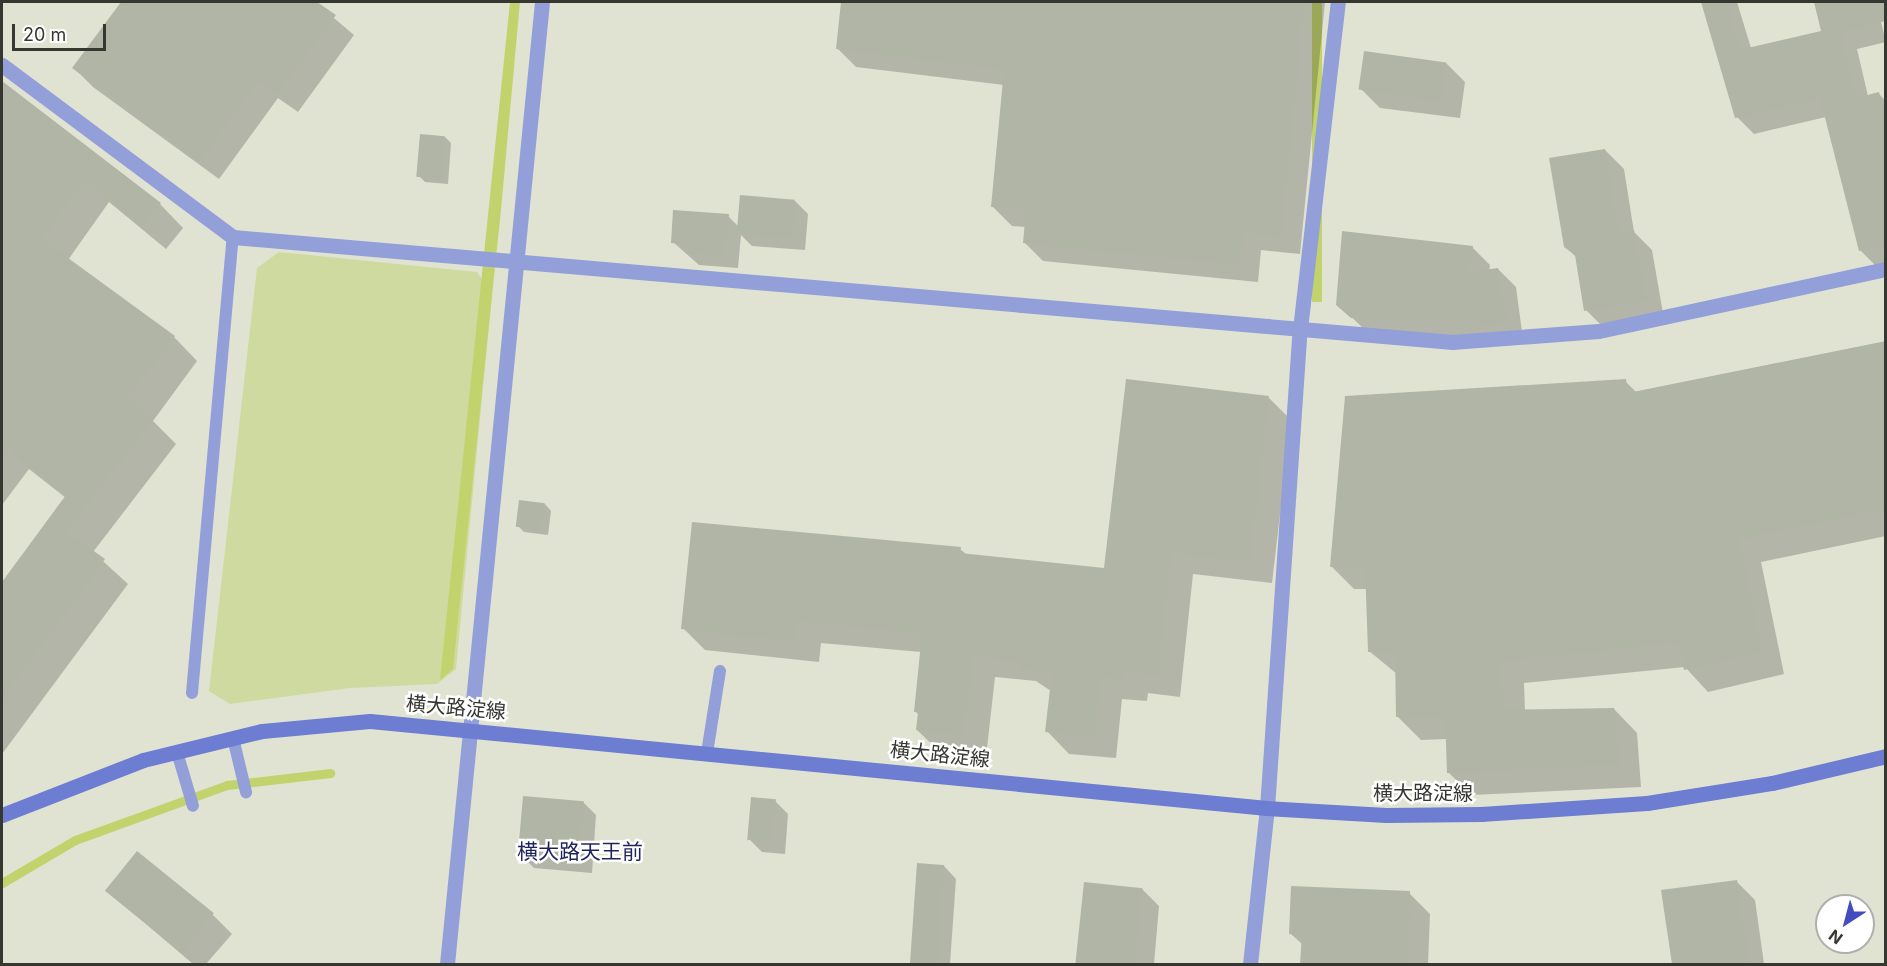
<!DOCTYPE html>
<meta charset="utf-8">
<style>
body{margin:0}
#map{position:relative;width:1887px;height:966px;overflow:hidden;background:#e0e3d2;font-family:Inter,"Noto Sans JP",sans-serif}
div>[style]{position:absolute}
.green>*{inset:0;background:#cedaa0}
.water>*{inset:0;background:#c2d36e;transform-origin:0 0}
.shadow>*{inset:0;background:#0003}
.stream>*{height:9px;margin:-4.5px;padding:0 4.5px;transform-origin:4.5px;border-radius:4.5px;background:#c2d36e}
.building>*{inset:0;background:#b1b5a5;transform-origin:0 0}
.lane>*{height:12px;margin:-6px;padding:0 6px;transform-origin:6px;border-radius:6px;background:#929fd9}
.street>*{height:15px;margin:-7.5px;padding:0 7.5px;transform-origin:7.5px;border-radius:7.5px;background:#929fd9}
.secondary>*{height:15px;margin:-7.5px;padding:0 7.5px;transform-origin:7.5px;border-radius:7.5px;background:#6d7dd1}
span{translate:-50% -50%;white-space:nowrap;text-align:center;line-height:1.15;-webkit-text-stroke:5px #fff;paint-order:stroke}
.street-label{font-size:20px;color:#363731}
.neighbourhood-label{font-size:21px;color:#1d235b}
.frame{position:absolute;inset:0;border:3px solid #363731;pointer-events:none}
.north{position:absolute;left:1815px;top:894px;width:60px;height:60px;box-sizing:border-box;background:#fff;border:2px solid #afafad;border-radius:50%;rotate:216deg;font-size:16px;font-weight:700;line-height:24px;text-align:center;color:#363731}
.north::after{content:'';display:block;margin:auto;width:21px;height:27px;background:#424bc0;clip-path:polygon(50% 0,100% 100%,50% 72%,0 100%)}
.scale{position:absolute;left:12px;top:24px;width:94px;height:27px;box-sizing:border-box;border:3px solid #363731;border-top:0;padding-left:8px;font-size:18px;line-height:21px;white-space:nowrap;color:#363731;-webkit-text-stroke:4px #fff;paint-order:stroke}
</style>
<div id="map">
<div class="green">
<i style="clip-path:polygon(279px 252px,477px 272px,492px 294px,456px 669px,437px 684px,350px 688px,230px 704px,209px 691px,257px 268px)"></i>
</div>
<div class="water">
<i style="clip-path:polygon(510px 2px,520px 2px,501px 210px,453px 669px,440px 680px)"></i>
<i style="left:1312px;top:2px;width:10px;height:300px"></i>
</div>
<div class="shadow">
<i style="clip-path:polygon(122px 2px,315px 2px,354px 35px,298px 112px,278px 98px,219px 179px,93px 87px,74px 68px)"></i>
<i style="clip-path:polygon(843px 2px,1325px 2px,1300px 254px,1261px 250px,1258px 282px,1043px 261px,1024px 242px,1026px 227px,1012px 226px,993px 207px,1004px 85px,856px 67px,837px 48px)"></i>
<i style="clip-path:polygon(1703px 2px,1737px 2px,1751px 48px,1823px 32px,1815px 2px,1876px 2px,1886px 42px,1857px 49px,1868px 96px,1879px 94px,1886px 101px,1886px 266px,1878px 268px,1860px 250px,1826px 117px,1754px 134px,1737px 117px)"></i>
<i style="clip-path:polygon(1446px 63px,1465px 82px,1460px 118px,1380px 108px,1361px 89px)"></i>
<i style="clip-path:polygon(2px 84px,160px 204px,183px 228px,166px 249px,109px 202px,68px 260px,174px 337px,197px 361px,153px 421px,176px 444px,93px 552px,128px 584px,2px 754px,2px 584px,66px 498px,29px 469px,2px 505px)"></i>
<i style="clip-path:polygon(445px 137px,451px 143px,448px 184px,425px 182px,419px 176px)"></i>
<i style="clip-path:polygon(1605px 150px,1624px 169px,1634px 232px,1652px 250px,1664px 319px,1605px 329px,1586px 310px,1577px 258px,1566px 247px)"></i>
<i style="clip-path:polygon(795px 201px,808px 214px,805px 250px,752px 246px,741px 235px,738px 268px,699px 265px,673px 242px,728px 216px,739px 227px)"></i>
<i style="clip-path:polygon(1472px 247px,1490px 265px,1489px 271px,1498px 269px,1516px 287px,1523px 339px,1370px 335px,1338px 304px)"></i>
<i style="clip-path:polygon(1886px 343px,1886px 536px,1761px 562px,1784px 674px,1708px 692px,1685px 667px,1524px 683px,1525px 711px,1614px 709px,1637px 733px,1641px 787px,1471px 795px,1448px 772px,1447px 739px,1421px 740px,1398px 717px,1397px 674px,1369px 651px,1368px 589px,1354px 589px,1331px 566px,1625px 381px,1637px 393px)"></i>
<i style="clip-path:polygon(1269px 398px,1291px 420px,1272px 583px,1193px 574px,1180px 697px,1148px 693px,1147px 701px,1122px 699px,1116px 758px,1069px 754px,1047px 731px,1051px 691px,1036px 681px,995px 677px,986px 757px,940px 752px,917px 730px,919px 715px,915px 711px,921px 652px,821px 643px,819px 662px,705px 650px,683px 628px,960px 549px,967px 555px,1105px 570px)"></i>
<i style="clip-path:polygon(545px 504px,551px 511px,548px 535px,524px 532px,518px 526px)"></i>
<i style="clip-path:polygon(775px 801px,788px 814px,785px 854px,762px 852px,749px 839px)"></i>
<i style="clip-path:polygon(583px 802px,596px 815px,592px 873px,534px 868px,521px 855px)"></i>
<i style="clip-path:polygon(918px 865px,944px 866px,956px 879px,950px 964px,912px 964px)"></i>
<i style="clip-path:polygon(1736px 881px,1755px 900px,1764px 964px,1674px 964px,1663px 891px)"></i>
<i style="clip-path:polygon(1086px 884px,1142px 889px,1159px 906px,1154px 964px,1079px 964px)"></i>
<i style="clip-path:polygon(106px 890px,213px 915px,232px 934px,206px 964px,193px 964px)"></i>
<i style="clip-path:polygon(1409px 893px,1430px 914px,1428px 964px,1302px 964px,1303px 945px,1291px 934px)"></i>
</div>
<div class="stream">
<i style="left:2px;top:883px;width:85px;rotate:-30.5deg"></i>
<i style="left:75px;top:840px;width:162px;rotate:-19.9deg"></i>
<i style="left:227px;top:785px;width:104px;rotate:-6.6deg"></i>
</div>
<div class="building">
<i style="clip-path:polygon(121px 2px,317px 2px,336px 15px,278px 94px,259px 80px,199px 162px,72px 68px)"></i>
<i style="clip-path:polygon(841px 2px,1305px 2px,1281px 236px,1242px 232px,1239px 264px,1023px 243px,1026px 210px,991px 207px,1004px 69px,836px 49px)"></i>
<i style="clip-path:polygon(1701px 2px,1727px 2px,1739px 50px,1821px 31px,1814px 2px,1886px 2px,1886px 21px,1841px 32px,1856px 98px,1879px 92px,1886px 118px,1886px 244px,1859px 251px,1820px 98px,1735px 118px)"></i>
<i style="left:1364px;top:51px;width:83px;height:39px;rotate:8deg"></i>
<i style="clip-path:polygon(2px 81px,161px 203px,142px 226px,85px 180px,42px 239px,175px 336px,127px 399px,153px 419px,67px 532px,105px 559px,2px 699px,2px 582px,66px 495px,2px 445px)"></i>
<i style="left:420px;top:134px;width:25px;height:43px;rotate:5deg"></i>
<i style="clip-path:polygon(1605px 149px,1619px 232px,1634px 230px,1646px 300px,1584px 311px,1575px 255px,1564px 247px,1549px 158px)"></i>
<i style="left:740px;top:195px;width:55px;height:38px;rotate:5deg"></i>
<i style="clip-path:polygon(673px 210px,729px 214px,725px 256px,685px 253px,685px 244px,671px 243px)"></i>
<i style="clip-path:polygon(1342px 231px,1473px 246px,1469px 272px,1498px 268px,1506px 321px,1482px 325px,1481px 319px,1351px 318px,1336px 305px)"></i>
<i style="clip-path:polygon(1886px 341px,1886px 508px,1739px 539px,1762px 651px,1684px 670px,1678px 642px,1501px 661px,1503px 710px,1614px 708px,1619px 764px,1447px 773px,1445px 716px,1396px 717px,1395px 651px,1368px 652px,1365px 566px,1330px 567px,1345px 396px,1626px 379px,1628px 393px)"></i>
<i style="clip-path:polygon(1126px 379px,1269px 396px,1250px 562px,1171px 552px,1158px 675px,1127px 672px,1125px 680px,1100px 677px,1094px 737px,1045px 732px,1052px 672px,1021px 669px,1022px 661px,973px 656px,964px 735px,916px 730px,918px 712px,914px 712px,922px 633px,799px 621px,797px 641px,681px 629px,692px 522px,961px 547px,960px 553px,1104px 568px)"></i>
<i style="left:519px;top:500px;width:26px;height:27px;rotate:7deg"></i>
<i style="left:523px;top:796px;width:61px;height:60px;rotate:5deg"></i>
<i style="left:751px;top:797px;width:25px;height:43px;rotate:5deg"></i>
<i style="left:137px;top:851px;width:99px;height:51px;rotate:39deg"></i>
<i style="left:917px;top:863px;width:27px;height:101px;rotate:4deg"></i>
<i style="clip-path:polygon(1737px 880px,1749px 964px,1672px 964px,1661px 890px)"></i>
<i style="left:1084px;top:882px;width:59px;height:82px;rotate:6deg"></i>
<i style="clip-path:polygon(1291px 886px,1410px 891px,1407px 964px,1300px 964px,1302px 935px,1289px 934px)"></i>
</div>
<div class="lane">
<i style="left:192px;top:693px;width:458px;rotate:-84.9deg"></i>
<i style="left:233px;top:738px;width:56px;rotate:76.5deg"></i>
<i style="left:177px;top:752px;width:56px;rotate:73.5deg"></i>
<i style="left:707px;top:753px;width:83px;rotate:-81deg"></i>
</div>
<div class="street">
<i style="left:2px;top:65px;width:288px;rotate:36.7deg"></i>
<i style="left:233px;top:237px;width:1224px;rotate:4.92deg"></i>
<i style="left:1452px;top:342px;width:147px;rotate:-4.3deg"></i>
<i style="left:1599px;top:331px;width:294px;rotate:-12.2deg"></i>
<i style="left:447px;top:964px;width:967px;rotate:-84.36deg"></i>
<i style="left:1250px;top:964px;width:157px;rotate:-83.8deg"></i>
<i style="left:1267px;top:808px;width:480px;rotate:-86.1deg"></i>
<i style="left:1300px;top:329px;width:329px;rotate:-83.4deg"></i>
</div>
<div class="secondary">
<i style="left:2px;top:815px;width:151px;rotate:-21.3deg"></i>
<i style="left:143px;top:760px;width:122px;rotate:-13.7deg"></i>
<i style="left:262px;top:731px;width:108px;rotate:-5.3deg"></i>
<i style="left:370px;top:721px;width:901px;rotate:5.54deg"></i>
<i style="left:1267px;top:808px;width:119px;rotate:3.4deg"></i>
<i style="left:1386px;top:815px;width:95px;rotate:-0.6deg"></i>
<i style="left:1481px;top:814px;width:166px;rotate:-3.8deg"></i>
<i style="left:1647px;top:803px;width:127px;rotate:-9.1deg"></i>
<i style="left:1772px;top:783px;width:117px;rotate:-13.3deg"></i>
</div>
<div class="street-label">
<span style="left:456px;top:708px;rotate:5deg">横大路淀線</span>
<span style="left:940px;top:755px;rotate:6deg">横大路淀線</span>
<span style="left:1423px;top:793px">横大路淀線</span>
</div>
<div class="neighbourhood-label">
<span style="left:580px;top:852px">横大路天王前</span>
</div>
<div class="frame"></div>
<div class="north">N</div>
<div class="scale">20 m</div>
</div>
